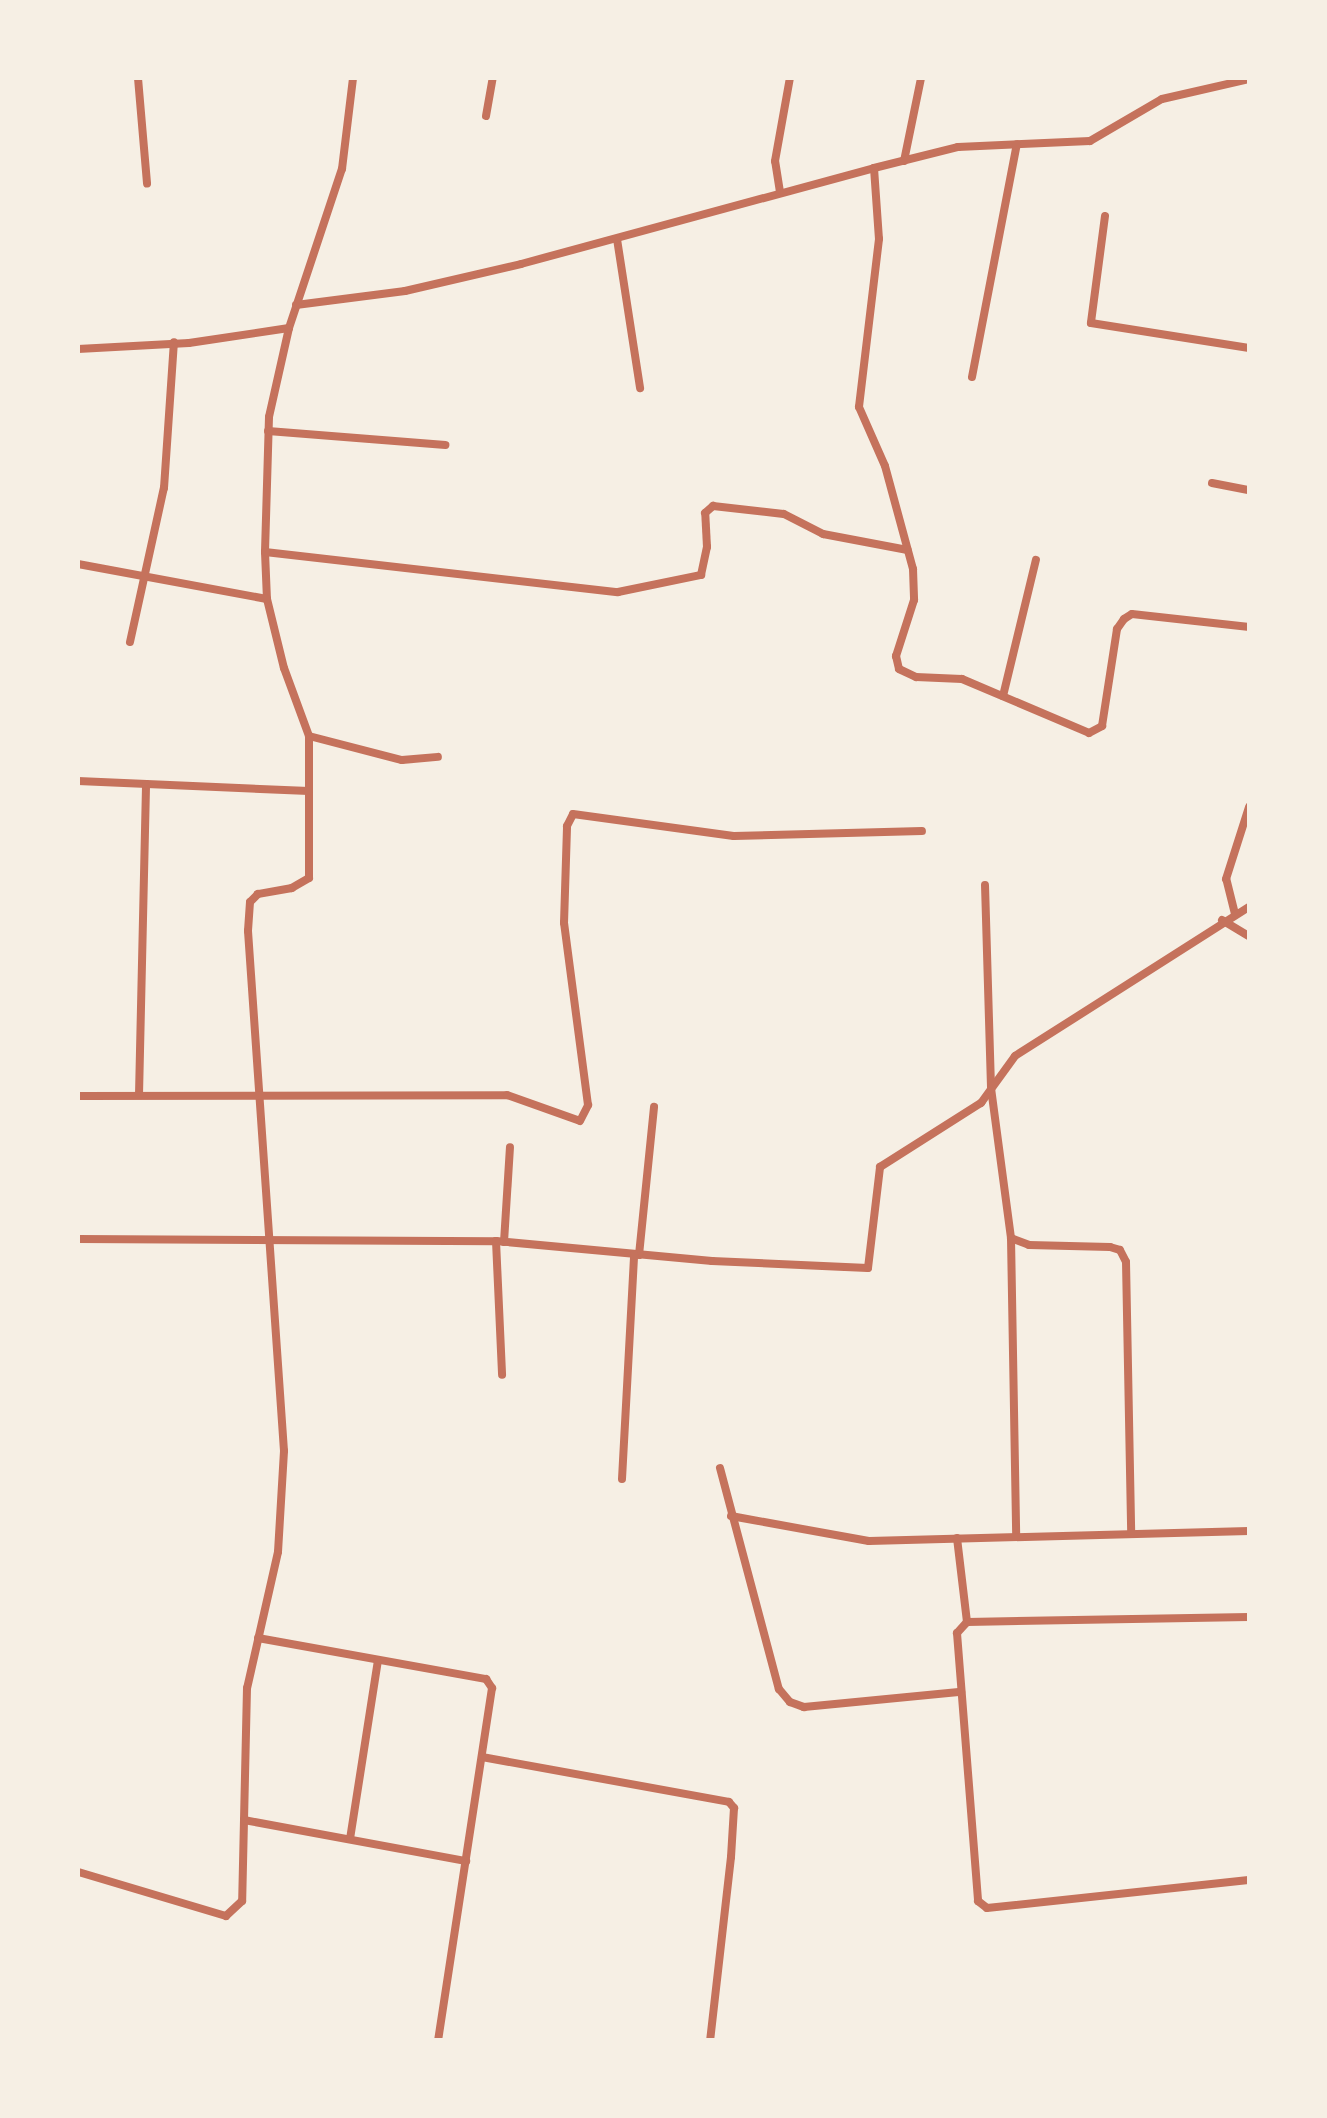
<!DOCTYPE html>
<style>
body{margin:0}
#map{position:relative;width:1327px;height:2118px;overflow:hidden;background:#f6efe4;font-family:"Exo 2",sans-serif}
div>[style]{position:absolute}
.minor>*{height:8px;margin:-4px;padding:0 4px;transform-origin:4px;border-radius:4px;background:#c5725c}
span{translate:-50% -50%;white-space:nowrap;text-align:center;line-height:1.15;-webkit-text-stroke:7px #f6efe4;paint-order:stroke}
.frame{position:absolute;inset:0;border:80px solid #f6efe4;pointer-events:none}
</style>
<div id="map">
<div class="minor">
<i style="left:138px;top:78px;width:106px;rotate:85.1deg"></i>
<i style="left:486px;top:116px;width:39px;rotate:-80deg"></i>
<i style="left:904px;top:161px;width:85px;rotate:-78.4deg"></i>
<i style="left:874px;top:168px;width:87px;rotate:-14deg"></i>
<i style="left:958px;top:147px;width:132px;rotate:-2.6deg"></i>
<i style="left:1090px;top:141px;width:83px;rotate:-30.3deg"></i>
<i style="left:1162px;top:99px;width:89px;rotate:-12.9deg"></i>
<i style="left:780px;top:192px;width:31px;rotate:-99deg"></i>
<i style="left:775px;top:161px;width:84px;rotate:-79.8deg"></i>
<i style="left:1105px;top:216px;width:108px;rotate:97.5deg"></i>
<i style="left:1091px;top:323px;width:160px;rotate:9deg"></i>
<i style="left:617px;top:239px;width:151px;rotate:81.2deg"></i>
<i style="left:296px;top:305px;width:110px;rotate:-7.3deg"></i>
<i style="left:405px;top:291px;width:119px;rotate:-13.1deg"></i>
<i style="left:521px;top:264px;width:366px;rotate:-15.2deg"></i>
<i style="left:874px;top:168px;width:71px;rotate:86deg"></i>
<i style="left:879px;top:239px;width:169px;rotate:96.8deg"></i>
<i style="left:859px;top:407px;width:64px;rotate:66.2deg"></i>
<i style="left:885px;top:466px;width:107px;rotate:74.8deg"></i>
<i style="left:913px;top:569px;width:31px;rotate:88deg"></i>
<i style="left:914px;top:600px;width:59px;rotate:107.8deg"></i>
<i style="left:896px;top:656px;width:13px;rotate:77deg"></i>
<i style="left:899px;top:669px;width:19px;rotate:25deg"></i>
<i style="left:916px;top:677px;width:46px;rotate:2.5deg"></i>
<i style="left:962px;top:679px;width:138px;rotate:23deg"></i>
<i style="left:1089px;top:733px;width:15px;rotate:-28deg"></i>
<i style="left:1102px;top:726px;width:98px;rotate:-81.2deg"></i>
<i style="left:1117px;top:629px;width:12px;rotate:-55deg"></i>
<i style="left:1124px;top:619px;width:9px;rotate:-32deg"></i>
<i style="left:1132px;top:614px;width:118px;rotate:6.3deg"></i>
<i style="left:289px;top:328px;width:91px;rotate:102.7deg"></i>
<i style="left:269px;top:417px;width:135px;rotate:91.7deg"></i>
<i style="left:265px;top:552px;width:47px;rotate:87.6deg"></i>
<i style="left:267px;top:599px;width:71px;rotate:76.2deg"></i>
<i style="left:284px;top:668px;width:72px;rotate:69.8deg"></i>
<i style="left:309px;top:736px;width:96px;rotate:14.5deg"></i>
<i style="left:402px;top:760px;width:36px;rotate:-5deg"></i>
<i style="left:78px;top:349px;width:111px;rotate:-3.1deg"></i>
<i style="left:189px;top:343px;width:101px;rotate:-8.5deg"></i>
<i style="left:289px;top:328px;width:168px;rotate:-71.6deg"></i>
<i style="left:342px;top:169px;width:92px;rotate:-83.1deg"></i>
<i style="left:972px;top:377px;width:237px;rotate:-79.1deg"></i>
<i style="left:268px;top:431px;width:178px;rotate:4.5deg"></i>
<i style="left:1212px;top:483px;width:38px;rotate:11deg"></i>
<i style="left:265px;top:552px;width:355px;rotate:6.5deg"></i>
<i style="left:618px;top:592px;width:85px;rotate:-11.6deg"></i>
<i style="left:701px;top:575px;width:29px;rotate:-78deg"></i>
<i style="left:707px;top:547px;width:34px;rotate:-93deg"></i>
<i style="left:705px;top:513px;width:11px;rotate:-41deg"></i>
<i style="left:713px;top:506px;width:71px;rotate:6.4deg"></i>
<i style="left:784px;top:514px;width:44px;rotate:27.1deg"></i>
<i style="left:823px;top:534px;width:86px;rotate:10.7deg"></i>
<i style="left:78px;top:564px;width:192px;rotate:10.5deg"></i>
<i style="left:130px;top:642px;width:158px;rotate:-77.6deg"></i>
<i style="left:164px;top:488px;width:146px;rotate:-86.1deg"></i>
<i style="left:1003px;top:696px;width:140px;rotate:-76.4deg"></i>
<i style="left:78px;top:781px;width:231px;rotate:2.5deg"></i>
<i style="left:309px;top:791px;width:87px;rotate:90deg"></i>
<i style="left:309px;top:878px;width:20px;rotate:150deg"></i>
<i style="left:292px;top:888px;width:35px;rotate:170deg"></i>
<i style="left:258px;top:894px;width:11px;rotate:135deg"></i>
<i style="left:250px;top:902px;width:29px;rotate:94deg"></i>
<i style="left:248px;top:931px;width:521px;rotate:86.04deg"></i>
<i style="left:284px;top:1451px;width:101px;rotate:93.4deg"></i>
<i style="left:278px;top:1552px;width:139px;rotate:102.8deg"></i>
<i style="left:247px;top:1688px;width:213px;rotate:91.3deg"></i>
<i style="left:242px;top:1901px;width:22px;rotate:137deg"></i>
<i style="left:226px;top:1916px;width:154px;rotate:-163.4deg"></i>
<i style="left:309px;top:791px;width:55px;rotate:-90deg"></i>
<i style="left:985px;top:885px;width:203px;rotate:88.3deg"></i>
<i style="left:991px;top:1088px;width:151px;rotate:82.4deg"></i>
<i style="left:1011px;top:1238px;width:299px;rotate:89deg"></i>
<i style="left:1235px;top:914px;width:36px;rotate:-104deg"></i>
<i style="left:1226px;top:879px;width:76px;rotate:-72.3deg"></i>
<i style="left:1222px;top:920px;width:31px;rotate:31deg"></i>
<i style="left:139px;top:1095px;width:311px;rotate:-88.7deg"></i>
<i style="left:78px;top:1096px;width:429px;rotate:-0.1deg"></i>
<i style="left:507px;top:1095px;width:77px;rotate:19.6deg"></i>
<i style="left:580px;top:1121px;width:18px;rotate:-63deg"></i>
<i style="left:588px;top:1105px;width:184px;rotate:-97.5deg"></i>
<i style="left:564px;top:923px;width:97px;rotate:-88.2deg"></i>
<i style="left:567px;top:826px;width:13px;rotate:-63deg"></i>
<i style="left:573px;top:814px;width:162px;rotate:7.8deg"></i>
<i style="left:734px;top:836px;width:188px;rotate:-1.5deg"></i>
<i style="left:1011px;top:1238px;width:19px;rotate:21deg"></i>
<i style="left:1029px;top:1245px;width:81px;rotate:1.4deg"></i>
<i style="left:1110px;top:1247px;width:10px;rotate:17deg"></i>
<i style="left:1120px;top:1250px;width:13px;rotate:63deg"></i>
<i style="left:1126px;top:1262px;width:272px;rotate:88.9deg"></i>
<i style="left:78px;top:1239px;width:418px;rotate:0.3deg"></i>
<i style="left:496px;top:1241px;width:217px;rotate:5.3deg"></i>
<i style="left:712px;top:1261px;width:156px;rotate:2.6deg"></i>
<i style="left:868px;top:1268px;width:102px;rotate:-83.2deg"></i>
<i style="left:880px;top:1167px;width:120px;rotate:-32.4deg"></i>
<i style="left:981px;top:1103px;width:58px;rotate:-54.1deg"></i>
<i style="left:1015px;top:1056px;width:277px;rotate:-32.5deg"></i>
<i style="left:496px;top:1241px;width:134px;rotate:87.4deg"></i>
<i style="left:504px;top:1242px;width:95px;rotate:-86.4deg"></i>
<i style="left:639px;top:1255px;width:149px;rotate:-84.2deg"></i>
<i style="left:720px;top:1468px;width:229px;rotate:75.1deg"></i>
<i style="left:779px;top:1689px;width:17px;rotate:50deg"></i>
<i style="left:790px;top:1702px;width:15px;rotate:20deg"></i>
<i style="left:804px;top:1707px;width:158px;rotate:-5.5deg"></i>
<i style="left:622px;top:1479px;width:225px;rotate:-86.9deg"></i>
<i style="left:731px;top:1516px;width:140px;rotate:10.3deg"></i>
<i style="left:869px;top:1541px;width:380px;rotate:-1.5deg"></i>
<i style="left:957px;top:1538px;width:85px;rotate:83.2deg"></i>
<i style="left:1249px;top:1617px;width:282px;rotate:179deg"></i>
<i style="left:967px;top:1622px;width:15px;rotate:132deg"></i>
<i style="left:957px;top:1633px;width:269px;rotate:85.5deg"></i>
<i style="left:978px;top:1901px;width:11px;rotate:38deg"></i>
<i style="left:987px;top:1908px;width:263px;rotate:-6.1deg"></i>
<i style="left:258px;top:1638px;width:232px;rotate:10.2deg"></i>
<i style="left:486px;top:1679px;width:11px;rotate:56deg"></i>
<i style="left:492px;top:1688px;width:356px;rotate:98.7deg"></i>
<i style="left:482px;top:1757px;width:251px;rotate:10.3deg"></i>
<i style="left:729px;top:1802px;width:8px;rotate:50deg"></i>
<i style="left:734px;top:1808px;width:49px;rotate:93.5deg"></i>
<i style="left:731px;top:1857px;width:184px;rotate:96.5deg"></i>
<i style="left:244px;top:1820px;width:226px;rotate:10.5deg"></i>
<i style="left:350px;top:1839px;width:181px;rotate:-81.1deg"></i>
</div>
<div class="frame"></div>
</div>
